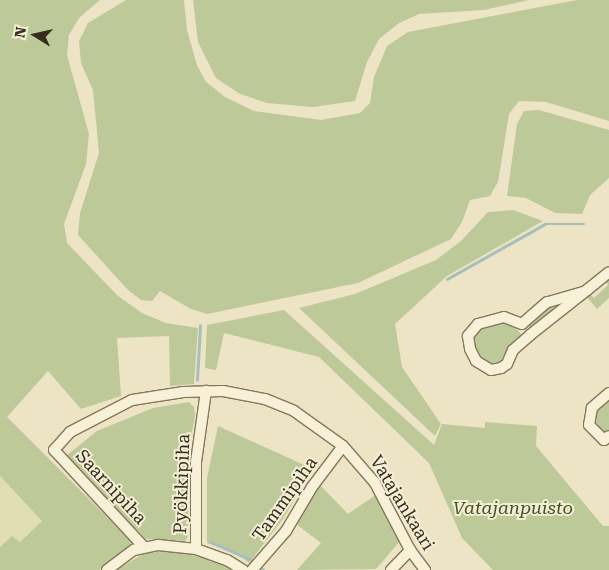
<!DOCTYPE html>
<meta charset="utf-8">
<style>
body{margin:0}
#map{position:relative;width:609px;height:570px;overflow:hidden;background:#ece4c5;font-family:"Roboto Serif",serif}
div>[style]{position:absolute}
.farmland>*{inset:0;background:#e1deb2}
.green>*{inset:0;background:#bec999}
.stream>*{height:2.5px;margin:-1.25px;padding:0 1.25px;transform-origin:1.25px;border-radius:1.25px;background:#a6bfbb}
.roads{filter:drop-shadow(1px 0 #85775c) drop-shadow(-1px 0 #85775c) drop-shadow(0 1px #85775c) drop-shadow(0 -1px #85775c)}
.minor>*{height:10px;margin:-5px;padding:0 5px;transform-origin:5px;border-radius:5px;background:#f7f1d7}
span{translate:-50% -50%;white-space:nowrap;text-align:center;line-height:1.15;-webkit-text-stroke:4px #f4eed4;paint-order:stroke}
.street-label{font-size:18px;color:#362d1f}
.park-label{font-size:18px;color:#425227;font-style:italic}
.north{position:absolute;left:10px;top:10px;width:50px;height:50px;-webkit-text-stroke:4px #f4eed4;paint-order:stroke;rotate:280deg;font-size:14px;font-weight:700;line-height:20px;text-align:center;color:#362d1f}
.north::after{content:'';display:block;margin:auto;width:18px;height:22px;background:#362d1f;clip-path:polygon(50% 0,100% 100%,50% 72%,0 100%)}
</style>
<div id="map">
<div class="farmland">
<i style="clip-path:polygon(0 476px,42px 521px,20px 542px,12px 536px,0 547px)"></i>
</div>
<div class="green">
<i style="clip-path:polygon(0 0,100px 0,79px 18px,69px 35px,67px 55px,89px 134px,86px 164px,64px 224px,67px 243px,118px 296px,142px 313px,166px 323px,198px 328px,194px 384px,170px 386px,169px 336px,117px 338px,121px 396px,81px 409px,48px 371px,7px 417px,131px 541px,130px 549px,99px 570px,0 570px,0 547px,12px 536px,20px 542px,42px 521px,0 476px)"></i>
<i style="clip-path:polygon(126px 0,184px 0,187px 30px,197px 65px,206px 82px,225px 97px,254px 111px,321px 120px,360px 113px,370px 103px,374px 77px,387px 46px,408px 32px,577px 0,609px 0,609px 121px,546px 102px,519px 101px,509px 114px,498px 182px,490px 196px,470px 200px,462px 222px,451px 239px,358px 283px,207px 314px,191px 309px,160px 291px,152px 301px,141px 300px,128px 290px,78px 235px,80px 213px,99px 153px,93px 90px,81px 63px,79px 41px,88px 23px)"></i>
<i style="clip-path:polygon(193px 0,529px 0,484px 10px,419px 14px,399px 23px,379px 39px,367px 62px,355px 101px,313px 107px,267px 103px,240px 94px,216px 78px,198px 42px)"></i>
<i style="clip-path:polygon(539px 110px,609px 130px,609px 178px,590px 195px,582px 214px,555px 213px,526px 198px,507px 196px,517px 124px,524px 111px)"></i>
<i style="clip-path:polygon(513px 210px,543px 221px,447px 276px,395px 324px,402px 367px,441px 424px,435px 436px,299px 308px,355px 294px,436px 260px,461px 241px,488px 212px)"></i>
<i style="clip-path:polygon(609px 276px,609px 298px,597px 309px,586px 296px,589px 293px,594px 298px,608px 285px,604px 280px)"></i>
<i style="clip-path:polygon(557px 304px,559px 306px,531px 329px,527px 324px,548px 306px)"></i>
<i style="clip-path:polygon(284px 310px,434px 445px,442px 424px,485px 428px,485px 422px,537px 426px,536px 446px,603px 526px,609px 526px,609px 570px,493px 570px,462px 538px,429px 463px,319px 357px,224px 333px,216px 370px,205px 368px,207px 325px)"></i>
<i style="clip-path:polygon(501px 321px,513px 325px,522px 335px,503px 360px,495px 366px,480px 361px,471px 338px,476px 330px)"></i>
<i style="clip-path:polygon(609px 399px,609px 431px,604px 433px,594px 420px,596px 410px)"></i>
<i style="clip-path:polygon(189px 402px,194px 407px,195px 416px,189px 448px,188px 536px,185px 541px,146px 539px,66px 456px,97px 431px,153px 408px)"></i>
<i style="clip-path:polygon(218px 426px,313px 469px,283px 519px,249px 563px,237px 553px,207px 543px,207px 478px)"></i>
<i style="clip-path:polygon(320px 485px,348px 514px,377px 494px,400px 541px,376px 569px,297px 570px,321px 543px,296px 524px)"></i>
<i style="clip-path:polygon(170px 551px,198px 556px,235px 570px,116px 570px,145px 553px)"></i>
</div>
<div class="stream">
<i style="left:447px;top:279px;width:112px;rotate:-29.3deg"></i>
<i style="left:545px;top:224px;width:39px"></i>
<i style="left:197px;top:380px;width:54px;rotate:-86.8deg"></i>
<i style="left:211px;top:542px;width:45px;rotate:23.7deg"></i>
<i style="left:263px;top:569px;width:1px;rotate:90deg"></i>
</div>
<div class="roads">
<div class="minor">
<i style="left:583px;top:292px;width:37px;rotate:164deg"></i>
<i style="left:547px;top:302px;width:33px;rotate:139deg"></i>
<i style="left:522px;top:324px;width:19px;rotate:-159deg"></i>
<i style="left:504px;top:317px;width:27px;rotate:165deg"></i>
<i style="left:478px;top:324px;width:16px;rotate:130deg"></i>
<i style="left:468px;top:336px;width:13px;rotate:81deg"></i>
<i style="left:470px;top:349px;width:13px;rotate:63deg"></i>
<i style="left:476px;top:361px;width:17px;rotate:31deg"></i>
<i style="left:491px;top:370px;width:10px;rotate:-11deg"></i>
<i style="left:501px;top:368px;width:7px;rotate:-34deg"></i>
<i style="left:507px;top:364px;width:15px;rotate:-67deg"></i>
<i style="left:513px;top:350px;width:23px;rotate:-41deg"></i>
<i style="left:530px;top:335px;width:73px;rotate:-38.3deg"></i>
<i style="left:587px;top:290px;width:28px;rotate:-39deg"></i>
<i style="left:609px;top:393px;width:23px;rotate:139deg"></i>
<i style="left:592px;top:408px;width:17px;rotate:100deg"></i>
<i style="left:589px;top:425px;width:21px;rotate:45deg"></i>
<i style="left:604px;top:440px;width:6px;rotate:-39deg"></i>
<i style="left:143px;top:546px;width:131px;rotate:-132.8deg"></i>
<i style="left:54px;top:450px;width:24px;rotate:-48deg"></i>
<i style="left:70px;top:432px;width:70px;rotate:-27.3deg"></i>
<i style="left:132px;top:400px;width:52px;rotate:-8.9deg"></i>
<i style="left:183px;top:392px;width:40px;rotate:-1.4deg"></i>
<i style="left:223px;top:391px;width:43px;rotate:10.8deg"></i>
<i style="left:265px;top:399px;width:31px;rotate:22deg"></i>
<i style="left:294px;top:411px;width:60px;rotate:35.5deg"></i>
<i style="left:343px;top:446px;width:49px;rotate:49.1deg"></i>
<i style="left:375px;top:483px;width:76px;rotate:62.4deg"></i>
<i style="left:410px;top:550px;width:25px;rotate:53deg"></i>
<i style="left:196px;top:549px;width:87px;rotate:-90deg"></i>
<i style="left:196px;top:462px;width:72px;rotate:-82deg"></i>
<i style="left:107px;top:570px;width:34px;rotate:-37deg"></i>
<i style="left:134px;top:550px;width:25px;rotate:-12deg"></i>
<i style="left:158px;top:545px;width:38px;rotate:6deg"></i>
<i style="left:196px;top:549px;width:33px;rotate:20deg"></i>
<i style="left:227px;top:560px;width:19px;rotate:32deg"></i>
<i style="left:252px;top:570px;width:52px;rotate:-48.9deg"></i>
<i style="left:286px;top:531px;width:51px;rotate:-59.4deg"></i>
<i style="left:312px;top:487px;width:51px;rotate:-52.9deg"></i>
<i style="left:391px;top:570px;width:28px;rotate:-46deg"></i>
</div>
</div>
<div class="street-label">
<span style="left:182px;top:484px;rotate:-88deg">Pyökkipiha</span>
<span style="left:111px;top:487px;rotate:47deg">Saarnipiha</span>
<span style="left:285px;top:499px;rotate:-55deg">Tammipiha</span>
<span style="left:402px;top:503px;rotate:59deg">Vatajankaari</span>
</div>
<div class="park-label">
<span style="left:513px;top:508px">Vatajanpuisto</span>
</div>
<div class="north">N</div>
</div>
